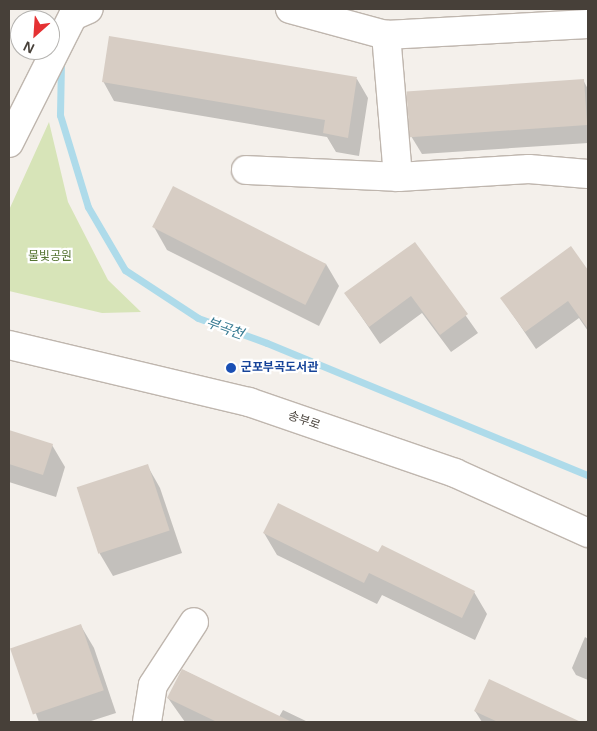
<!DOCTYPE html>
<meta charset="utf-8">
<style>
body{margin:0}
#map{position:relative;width:597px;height:731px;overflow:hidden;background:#f4f0eb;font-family:Helvetica,"Noto Sans KR",sans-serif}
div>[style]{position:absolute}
.green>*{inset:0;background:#d7e4b8}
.shadow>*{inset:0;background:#0003}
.stream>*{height:7px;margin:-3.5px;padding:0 3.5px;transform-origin:3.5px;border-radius:3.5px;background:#aedbea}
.building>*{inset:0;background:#d7cdc4;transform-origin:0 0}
.roads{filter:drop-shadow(1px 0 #bfb6ae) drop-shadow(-1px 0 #bfb6ae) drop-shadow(0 1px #bfb6ae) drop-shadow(0 -1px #bfb6ae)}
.minor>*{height:28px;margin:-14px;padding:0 14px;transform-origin:14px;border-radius:14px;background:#fff}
.dots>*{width:14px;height:14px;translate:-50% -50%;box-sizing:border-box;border:2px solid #fff;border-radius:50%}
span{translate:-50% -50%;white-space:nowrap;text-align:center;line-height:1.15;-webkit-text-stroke:4.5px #fff;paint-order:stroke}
.park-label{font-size:12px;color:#557432}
.transit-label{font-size:12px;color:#164399;font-weight:700}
.left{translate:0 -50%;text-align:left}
.street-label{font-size:12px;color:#474039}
.water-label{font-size:14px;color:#367a92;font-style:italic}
.frame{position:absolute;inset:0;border:10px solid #474039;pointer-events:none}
.north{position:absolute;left:10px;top:10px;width:50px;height:50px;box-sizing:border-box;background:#fff;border:1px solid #b5b3b0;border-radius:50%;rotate:206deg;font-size:14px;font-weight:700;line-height:20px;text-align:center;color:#474039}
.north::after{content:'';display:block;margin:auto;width:18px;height:22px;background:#e53133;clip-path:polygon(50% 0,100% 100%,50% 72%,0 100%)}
</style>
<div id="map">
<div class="green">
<i style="clip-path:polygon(49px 122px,68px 202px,108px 280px,141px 312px,102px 313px,9px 291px,9px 210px)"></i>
</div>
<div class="shadow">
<i style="clip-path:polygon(357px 79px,368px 98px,359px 156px,336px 152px,327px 137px,114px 101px,103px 81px)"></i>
<i style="clip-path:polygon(583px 80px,588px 89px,588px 143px,422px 154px,411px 136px)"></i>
<i style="clip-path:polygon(154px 227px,326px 264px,339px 286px,319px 326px,167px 250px)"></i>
<i style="clip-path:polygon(415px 244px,478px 333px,451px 352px,422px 313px,380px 344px,346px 294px)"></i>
<i style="clip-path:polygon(570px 248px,588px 272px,588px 331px,579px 318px,536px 349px,502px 299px)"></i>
<i style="clip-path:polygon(9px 431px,52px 445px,65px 467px,56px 497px,9px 482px)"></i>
<i style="clip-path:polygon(147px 465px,160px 488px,182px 553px,113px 576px,100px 554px,78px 488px)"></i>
<i style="clip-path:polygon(264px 533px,379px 554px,474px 592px,487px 614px,475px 640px,382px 595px,377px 604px,277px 555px)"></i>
<i style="clip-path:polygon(81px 626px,94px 648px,116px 713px,88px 722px,39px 722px,12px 649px)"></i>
<i style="clip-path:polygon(585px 637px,588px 639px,588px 680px,576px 675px,572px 668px)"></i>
<i style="clip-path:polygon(183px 670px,279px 717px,283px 710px,308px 722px,185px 722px,168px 698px)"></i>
<i style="clip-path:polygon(490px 681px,578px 722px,482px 722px,475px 711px)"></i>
</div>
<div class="stream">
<i style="left:61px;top:62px;width:53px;rotate:91.1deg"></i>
<i style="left:60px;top:115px;width:96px;rotate:73.1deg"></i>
<i style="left:88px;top:207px;width:73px;rotate:59.6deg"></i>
<i style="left:125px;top:270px;width:87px;rotate:33.3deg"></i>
<i style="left:198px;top:318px;width:73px;rotate:19.9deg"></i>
<i style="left:267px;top:343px;width:347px;rotate:22.4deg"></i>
</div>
<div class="building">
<i style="clip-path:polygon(109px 36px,357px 77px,348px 138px,323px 133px,325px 120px,102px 82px)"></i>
<i style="left:584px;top:79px;width:46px;height:178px;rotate:86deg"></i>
<i style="left:173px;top:186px;width:172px;height:46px;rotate:27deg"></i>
<i style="clip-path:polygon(415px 242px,468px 314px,440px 335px,411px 296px,369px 327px,344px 293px)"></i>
<i style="clip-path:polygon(571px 246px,588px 270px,588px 329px,568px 301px,525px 332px,500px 298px)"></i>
<i style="clip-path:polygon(9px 430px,53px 444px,43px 475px,9px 464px)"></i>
<i style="left:148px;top:464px;width:70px;height:75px;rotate:72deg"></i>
<i style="clip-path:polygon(278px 503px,378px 552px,382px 545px,475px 591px,462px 618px,369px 573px,364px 583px,263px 533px)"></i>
<i style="left:81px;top:624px;width:70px;height:75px;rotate:71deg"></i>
<i style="clip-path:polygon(182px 669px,292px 722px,217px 722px,167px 698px)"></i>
<i style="clip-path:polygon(489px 679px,581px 722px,498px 722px,474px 711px)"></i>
</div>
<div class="roads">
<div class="minor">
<i style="left:290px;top:9px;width:99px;rotate:15.2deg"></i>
<i style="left:386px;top:35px;width:202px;rotate:-3.1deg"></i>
<i style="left:9px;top:143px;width:142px;rotate:-63.3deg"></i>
<i style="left:73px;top:16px;width:17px;rotate:-24deg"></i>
<i style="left:246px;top:170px;width:152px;rotate:2.6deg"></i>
<i style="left:398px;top:177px;width:143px;rotate:-94.8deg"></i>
<i style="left:398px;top:177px;width:131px;rotate:-3.5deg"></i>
<i style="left:529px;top:169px;width:59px;rotate:4.8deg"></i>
<i style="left:9px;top:345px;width:247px;rotate:13.4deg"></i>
<i style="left:249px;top:402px;width:218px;rotate:19deg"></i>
<i style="left:455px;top:473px;width:146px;rotate:24.3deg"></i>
<i style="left:147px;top:722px;width:37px;rotate:-81deg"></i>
<i style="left:153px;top:685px;width:75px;rotate:-56.9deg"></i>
</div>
</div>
<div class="dots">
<i style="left:231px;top:368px;background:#1a4fb4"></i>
</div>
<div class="park-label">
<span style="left:50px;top:257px">물빛공원</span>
</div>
<div class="transit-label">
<span class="left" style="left:241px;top:368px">군포부곡도서관</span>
</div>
<div class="street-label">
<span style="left:304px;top:421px;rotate:19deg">송부로</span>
</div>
<div class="water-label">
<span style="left:225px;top:328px;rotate:20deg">부곡천</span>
</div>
<div class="frame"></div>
<div class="north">N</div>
</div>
